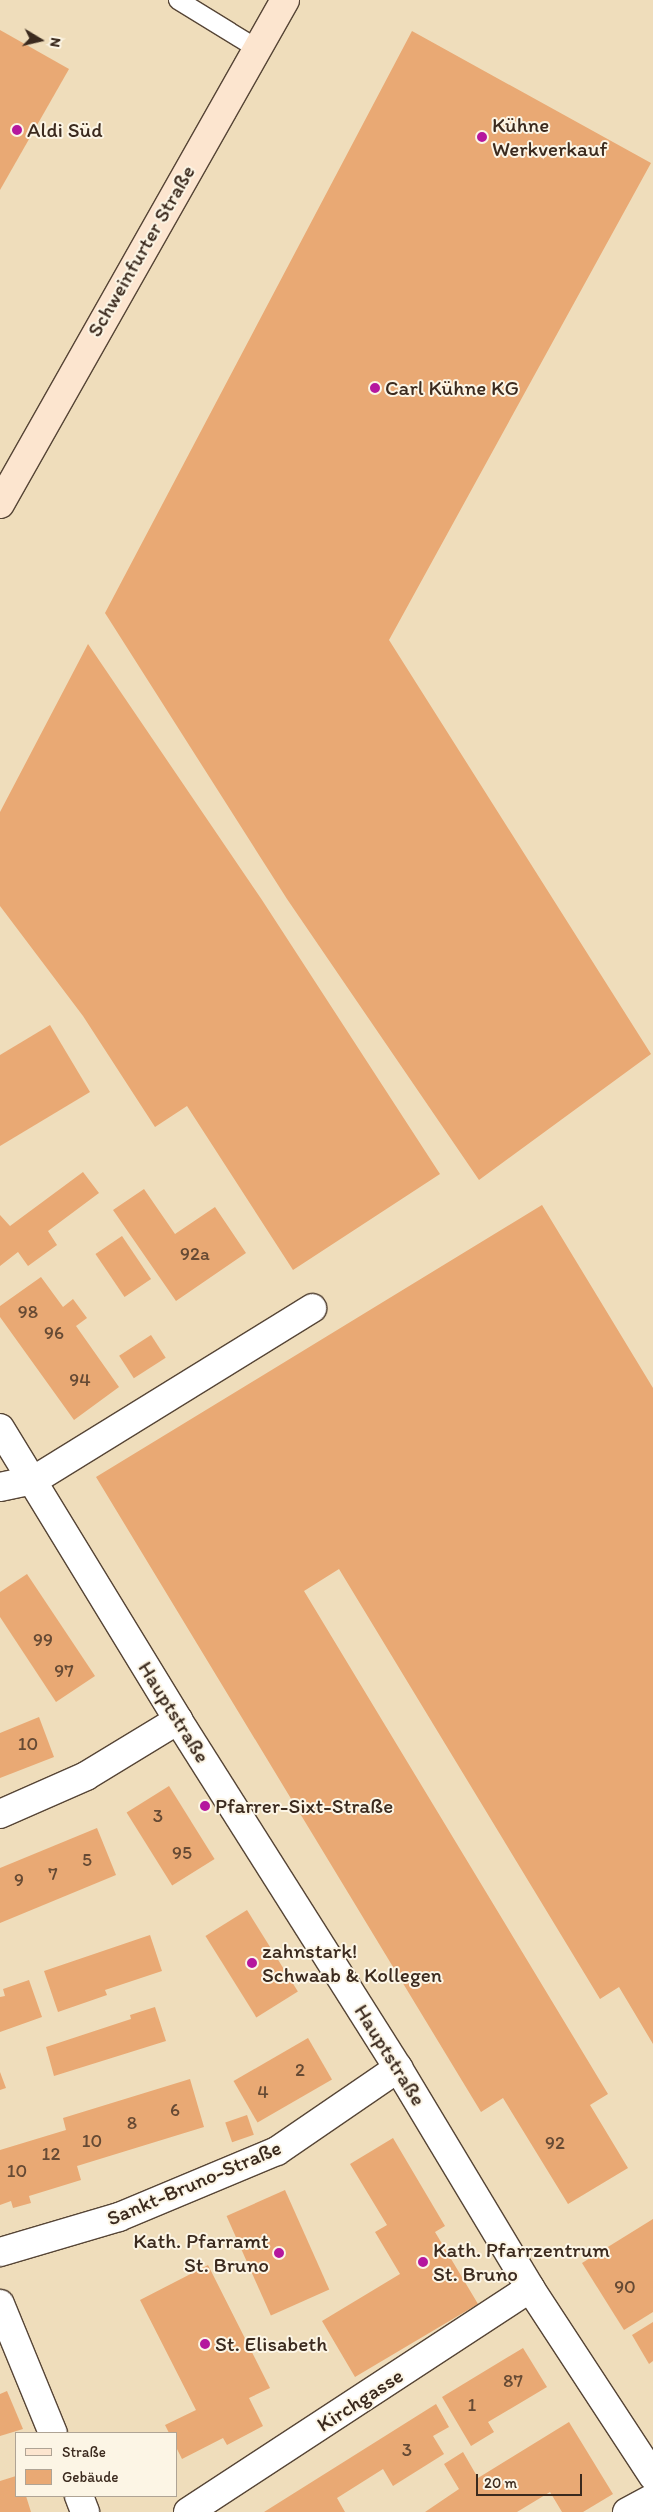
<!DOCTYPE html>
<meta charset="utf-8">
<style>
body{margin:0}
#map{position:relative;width:653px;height:2512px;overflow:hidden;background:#efddbb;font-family:Itim,sans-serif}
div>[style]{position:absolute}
.building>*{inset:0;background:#e9a974;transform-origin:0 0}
.roads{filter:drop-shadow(1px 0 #564536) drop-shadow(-1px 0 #564536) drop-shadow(0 1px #564536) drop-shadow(0 -1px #564536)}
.lane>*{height:18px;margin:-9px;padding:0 9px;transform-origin:9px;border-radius:9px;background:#fff}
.street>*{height:28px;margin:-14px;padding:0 14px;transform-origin:14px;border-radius:14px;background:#fff}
.secondary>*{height:28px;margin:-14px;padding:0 14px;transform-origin:14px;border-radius:14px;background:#fce5cf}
.dots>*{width:14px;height:14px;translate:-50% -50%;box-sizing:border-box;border:2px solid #fcf5e5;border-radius:50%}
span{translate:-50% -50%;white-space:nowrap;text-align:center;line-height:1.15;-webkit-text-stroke:4px #fcf5e5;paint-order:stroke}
.number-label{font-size:19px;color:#664a34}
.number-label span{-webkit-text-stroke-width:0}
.poi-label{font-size:21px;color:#3b2a1e}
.left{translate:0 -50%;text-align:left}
.right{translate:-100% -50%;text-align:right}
.street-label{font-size:21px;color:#3b2a1e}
.legend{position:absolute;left:15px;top:2432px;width:162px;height:65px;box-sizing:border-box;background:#fcf5e5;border:1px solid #afa495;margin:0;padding:6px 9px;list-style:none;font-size:15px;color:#3b2a1e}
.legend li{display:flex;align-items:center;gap:10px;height:25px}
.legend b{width:25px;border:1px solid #afa495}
.north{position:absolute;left:15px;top:15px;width:50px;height:50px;-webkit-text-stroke:4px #fcf5e5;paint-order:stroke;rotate:99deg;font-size:14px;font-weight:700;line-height:20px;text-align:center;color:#3b2a1e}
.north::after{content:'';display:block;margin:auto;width:18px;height:22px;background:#3b2a1e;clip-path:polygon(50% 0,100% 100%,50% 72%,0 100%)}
.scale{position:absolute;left:476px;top:2474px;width:106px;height:22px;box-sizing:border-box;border:2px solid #3b2a1e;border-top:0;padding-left:6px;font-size:15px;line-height:18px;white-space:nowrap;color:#3b2a1e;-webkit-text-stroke:4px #fcf5e5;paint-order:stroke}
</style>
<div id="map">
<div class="building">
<i style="clip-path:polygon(0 30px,69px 69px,0 190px)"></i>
<i style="clip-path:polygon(412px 31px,651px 163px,389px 640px,651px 1054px,479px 1180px,287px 899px,105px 613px)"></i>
<i style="clip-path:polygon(88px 644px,262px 900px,440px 1174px,293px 1270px,187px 1106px,155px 1127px,83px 1016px,0 906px,0 812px)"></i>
<i style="clip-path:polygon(50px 1025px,90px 1092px,0 1146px,0 1055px)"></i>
<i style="clip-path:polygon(83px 1172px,99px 1193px,48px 1231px,57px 1245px,28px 1266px,18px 1252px,0 1266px,0 1215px,10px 1226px)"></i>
<i style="clip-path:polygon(144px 1189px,175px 1234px,215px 1207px,246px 1253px,176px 1301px,113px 1210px)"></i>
<i style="clip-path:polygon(542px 1205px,653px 1388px,653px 2044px,619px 1987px,600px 1999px,339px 1569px,304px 1591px,608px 2094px,590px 2105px,628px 2168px,568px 2204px,503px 2098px,481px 2112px,96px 1477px)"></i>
<i style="left:122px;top:1236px;width:52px;height:32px;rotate:56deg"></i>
<i style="clip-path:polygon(41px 1277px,63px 1307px,73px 1299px,87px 1318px,76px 1326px,119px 1387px,74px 1420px,0 1317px,0 1306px)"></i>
<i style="left:151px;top:1335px;width:27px;height:38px;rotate:57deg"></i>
<i style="clip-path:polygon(27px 1574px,95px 1676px,56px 1702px,0 1617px,0 1592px)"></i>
<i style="clip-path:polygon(39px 1717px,54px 1757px,0 1778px,0 1733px)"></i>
<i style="left:169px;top:1786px;width:86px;height:50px;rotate:58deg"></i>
<i style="clip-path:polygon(97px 1828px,116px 1875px,0 1923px,0 1868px)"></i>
<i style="left:247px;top:1910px;width:96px;height:49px;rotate:58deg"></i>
<i style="clip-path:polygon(150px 1935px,162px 1971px,105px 1990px,107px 1995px,58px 2012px,44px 1971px)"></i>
<i style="clip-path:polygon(29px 1980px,42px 2017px,0 2032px,0 1997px,5px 1996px,3px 1989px)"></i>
<i style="clip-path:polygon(155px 2007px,166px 2041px,54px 2076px,46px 2047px,131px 2019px,130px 2015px)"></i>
<i style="left:308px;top:2038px;width:48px;height:86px;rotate:60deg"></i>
<i style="clip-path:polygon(0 2072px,6px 2088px,0 2090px)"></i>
<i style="clip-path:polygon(190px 2079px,204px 2127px,77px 2166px,81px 2180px,29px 2196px,31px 2203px,13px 2208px,11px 2201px,0 2205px,0 2150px,66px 2130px,63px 2118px)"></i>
<i style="left:247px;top:2115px;width:21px;height:23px;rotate:71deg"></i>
<i style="clip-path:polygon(393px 2138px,445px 2226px,435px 2232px,478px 2304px,355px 2377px,322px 2321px,400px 2274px,375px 2232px,387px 2225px,350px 2164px)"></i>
<i style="left:285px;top:2190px;width:109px;height:64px;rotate:66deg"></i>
<i style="clip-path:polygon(653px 2219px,653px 2312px,624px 2330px,582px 2263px)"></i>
<i style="clip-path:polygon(208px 2265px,270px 2388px,249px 2398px,263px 2426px,227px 2445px,223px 2438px,182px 2459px,176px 2447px,176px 2433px,169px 2433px,165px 2425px,196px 2410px,140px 2300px)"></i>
<i style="clip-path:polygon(653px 2322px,653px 2361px,649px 2364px,632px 2335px)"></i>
<i style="clip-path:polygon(523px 2348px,547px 2387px,488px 2422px,494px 2432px,471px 2446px,442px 2397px)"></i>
<i style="clip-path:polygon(7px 2391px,23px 2429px,0 2436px,0 2394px)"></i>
<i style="clip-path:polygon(436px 2404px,449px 2427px,433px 2436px,444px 2454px,393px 2486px,383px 2469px,337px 2498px,345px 2512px,264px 2512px)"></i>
<i style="clip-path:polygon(569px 2422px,613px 2494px,583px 2512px,562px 2512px,550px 2492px,517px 2512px,425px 2512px,459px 2489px,444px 2464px,463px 2452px,478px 2478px)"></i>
<i style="clip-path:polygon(16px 2476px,16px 2496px,26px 2496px,31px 2512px,0 2512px,0 2481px)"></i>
</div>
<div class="roads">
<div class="lane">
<i style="left:178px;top:0;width:92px;rotate:31.6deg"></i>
</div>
<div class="street">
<i style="left:0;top:1428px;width:342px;rotate:58.6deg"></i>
<i style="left:178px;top:1720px;width:412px;rotate:57.7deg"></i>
<i style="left:398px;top:2068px;width:257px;rotate:59deg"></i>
<i style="left:530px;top:2288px;width:225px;rotate:56.8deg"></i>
<i style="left:0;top:1487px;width:35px;rotate:-12deg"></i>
<i style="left:34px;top:1480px;width:327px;rotate:-31.7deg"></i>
<i style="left:0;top:1814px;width:94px;rotate:-23.8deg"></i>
<i style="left:86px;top:1776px;width:108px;rotate:-31.3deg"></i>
<i style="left:0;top:2252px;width:124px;rotate:-16.4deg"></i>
<i style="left:119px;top:2217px;width:171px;rotate:-22.7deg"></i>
<i style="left:277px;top:2151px;width:147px;rotate:-34.4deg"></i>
<i style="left:0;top:2304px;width:139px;rotate:67.7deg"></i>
<i style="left:79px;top:2496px;width:17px;rotate:69deg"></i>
<i style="left:188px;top:2512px;width:409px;rotate:-33.2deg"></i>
<i style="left:627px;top:2512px;width:30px;rotate:-28deg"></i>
</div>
<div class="secondary">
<i style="left:0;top:504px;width:579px;rotate:-60.51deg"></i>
</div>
</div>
<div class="dots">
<i style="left:17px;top:130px;background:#b5179e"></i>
<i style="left:482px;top:137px;background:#b5179e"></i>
<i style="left:375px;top:388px;background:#b5179e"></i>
<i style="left:205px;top:1806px;background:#b5179e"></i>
<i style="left:252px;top:1963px;background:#b5179e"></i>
<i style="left:279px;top:2253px;background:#b5179e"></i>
<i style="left:423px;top:2262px;background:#b5179e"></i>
<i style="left:205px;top:2344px;background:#b5179e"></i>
</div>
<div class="number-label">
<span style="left:195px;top:1254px">92a</span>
<span style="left:28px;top:1312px">98</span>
<span style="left:54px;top:1333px">96</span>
<span style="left:80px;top:1380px">94</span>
<span style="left:43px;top:1640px">99</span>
<span style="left:64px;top:1671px">97</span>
<span style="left:28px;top:1744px">10</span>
<span style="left:158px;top:1816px">3</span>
<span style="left:182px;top:1853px">95</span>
<span style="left:87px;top:1860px">5</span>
<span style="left:53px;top:1874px">7</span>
<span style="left:19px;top:1880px">9</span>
<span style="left:300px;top:2070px">2</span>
<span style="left:263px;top:2092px">4</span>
<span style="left:175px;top:2110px">6</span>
<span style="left:132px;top:2123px">8</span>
<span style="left:92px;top:2141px">10</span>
<span style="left:555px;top:2143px">92</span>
<span style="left:51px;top:2154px">12</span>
<span style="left:17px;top:2171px">10</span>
<span style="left:625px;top:2287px">90</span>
<span style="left:513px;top:2381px">87</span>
<span style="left:472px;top:2405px">1</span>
<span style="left:407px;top:2450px">3</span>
</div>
<div class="poi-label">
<span class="left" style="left:492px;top:137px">Kühne<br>Werkverkauf</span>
<span class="left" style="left:27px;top:130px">Aldi Süd</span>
<span class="left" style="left:385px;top:388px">Carl Kühne KG</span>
<span class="left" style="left:215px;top:1806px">Pfarrer-Sixt-Straße</span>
<span class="left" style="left:262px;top:1963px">zahnstark!<br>Schwaab &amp; Kollegen</span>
<span class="right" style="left:269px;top:2253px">Kath. Pfarramt<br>St. Bruno</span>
<span class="left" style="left:433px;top:2262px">Kath. Pfarrzentrum<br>St. Bruno</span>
<span class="left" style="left:215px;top:2344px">St. Elisabeth</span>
</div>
<div class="street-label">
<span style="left:141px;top:251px;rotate:-60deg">Schweinfurter Straße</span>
<span style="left:174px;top:1712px;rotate:58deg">Hauptstraße</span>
<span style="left:390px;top:2055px;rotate:58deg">Hauptstraße</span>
<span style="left:194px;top:2183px;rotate:-23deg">Sankt-Bruno-Straße</span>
<span style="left:360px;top:2400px;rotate:-33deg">Kirchgasse</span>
</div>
<ul class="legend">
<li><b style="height:6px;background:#fce5cf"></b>Straße</li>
<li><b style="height:14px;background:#e9a974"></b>Gebäude</li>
</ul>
<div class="north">N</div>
<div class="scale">20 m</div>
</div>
